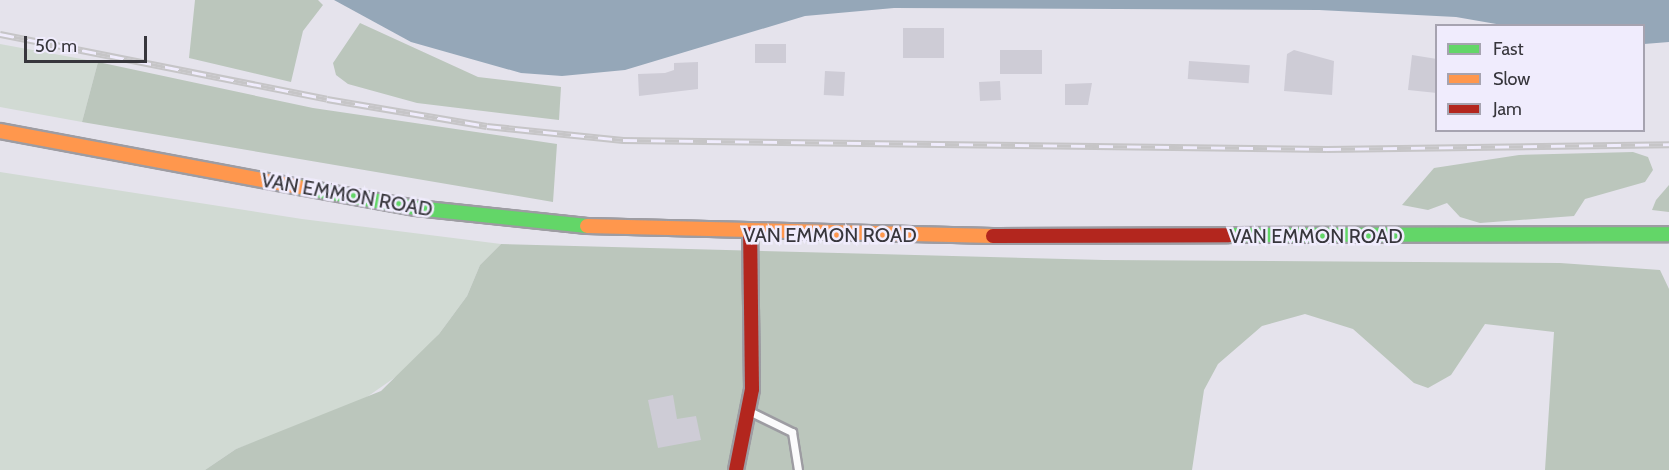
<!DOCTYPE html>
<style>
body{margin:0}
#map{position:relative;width:1669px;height:470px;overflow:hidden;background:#e5e3ec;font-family:Cabin,sans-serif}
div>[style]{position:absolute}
.green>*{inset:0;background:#d1dad3}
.forest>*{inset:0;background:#bbc6bc}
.water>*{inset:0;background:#95a7b8}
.building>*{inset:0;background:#ceccd6;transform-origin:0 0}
.roads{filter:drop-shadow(2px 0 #9d9ca2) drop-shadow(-2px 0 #9d9ca2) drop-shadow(0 2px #9d9ca2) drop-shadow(0 -2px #9d9ca2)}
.lane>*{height:7px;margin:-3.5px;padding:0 3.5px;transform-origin:3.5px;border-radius:3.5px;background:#fbfbfc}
.fast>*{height:14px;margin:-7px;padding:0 7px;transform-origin:7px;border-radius:7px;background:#63d668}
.slow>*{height:14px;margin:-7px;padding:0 7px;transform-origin:7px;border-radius:7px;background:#ff974d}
.jam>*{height:14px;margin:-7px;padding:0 7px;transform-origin:7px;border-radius:7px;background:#b3261e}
.rail>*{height:7px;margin-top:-3.5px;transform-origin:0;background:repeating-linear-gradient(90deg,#f0ecfd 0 14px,#c6c5c7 0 28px);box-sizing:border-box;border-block:2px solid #c6c5c7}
span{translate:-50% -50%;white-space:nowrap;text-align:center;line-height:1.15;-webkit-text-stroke:5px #f0ecfd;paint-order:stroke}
.street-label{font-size:20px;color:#37363c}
.legend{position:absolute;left:1435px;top:24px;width:210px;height:108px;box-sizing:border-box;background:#f0ecfd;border:2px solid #a6a3b0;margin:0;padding:8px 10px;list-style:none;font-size:18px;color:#37363c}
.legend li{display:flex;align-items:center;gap:12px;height:30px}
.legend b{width:30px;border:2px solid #a6a3b0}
.scale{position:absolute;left:24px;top:36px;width:123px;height:27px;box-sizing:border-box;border:3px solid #37363c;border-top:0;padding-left:8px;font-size:18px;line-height:21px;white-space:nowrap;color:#37363c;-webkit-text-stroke:4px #f0ecfd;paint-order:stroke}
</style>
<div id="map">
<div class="green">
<i style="clip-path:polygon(0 44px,98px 62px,82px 122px,0 107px)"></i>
<i style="clip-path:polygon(0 172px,302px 219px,501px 244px,480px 265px,467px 296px,439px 334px,407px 369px,354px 406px,236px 449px,205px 470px,0 470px)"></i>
</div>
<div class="forest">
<i style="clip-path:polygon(195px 0,318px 0,323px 5px,303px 31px,291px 82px,189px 58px)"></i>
<i style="clip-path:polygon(360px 23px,478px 77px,561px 87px,559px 120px,417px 103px,348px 84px,336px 75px,333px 63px)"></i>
<i style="clip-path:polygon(98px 62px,313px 108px,557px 144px,553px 202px,82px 122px)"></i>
<i style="clip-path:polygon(1633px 152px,1648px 157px,1653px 170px,1645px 182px,1585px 199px,1574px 216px,1480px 223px,1460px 217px,1447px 203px,1428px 210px,1402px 205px,1434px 168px,1519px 155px)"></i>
<i style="clip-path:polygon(1669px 185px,1669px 212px,1652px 210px,1656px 200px)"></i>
<i style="clip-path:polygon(501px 244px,1104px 260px,1560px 263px,1660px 270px,1669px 289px,1669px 470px,1545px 470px,1554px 332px,1485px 324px,1451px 375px,1428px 388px,1414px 383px,1353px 329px,1305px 314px,1262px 326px,1218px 364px,1204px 390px,1192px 470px,205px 470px,236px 449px,381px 391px,439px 334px,467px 296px,480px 265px)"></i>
</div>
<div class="water">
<i style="clip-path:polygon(334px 0,1669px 0,1669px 42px,1644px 44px,1644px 26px,1502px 25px,1456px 17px,1319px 10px,894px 8px,805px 16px,625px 70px,562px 76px,521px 73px,411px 42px)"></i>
</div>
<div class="building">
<i style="left:903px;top:28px;width:41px;height:30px"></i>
<i style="left:755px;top:44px;width:31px;height:19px"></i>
<i style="left:1000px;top:50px;width:42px;height:24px"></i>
<i style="clip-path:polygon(1294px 50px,1334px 61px,1332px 95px,1284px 91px,1287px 54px)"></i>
<i style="clip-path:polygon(1412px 55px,1437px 59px,1437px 93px,1408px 90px)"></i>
<i style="left:1189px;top:61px;width:61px;height:18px;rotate:4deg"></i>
<i style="clip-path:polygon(698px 62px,698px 89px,639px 96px,638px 74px,665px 73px,674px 70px,674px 63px)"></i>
<i style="left:825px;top:71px;width:20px;height:24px;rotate:3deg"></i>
<i style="left:1000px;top:81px;width:19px;height:21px;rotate:87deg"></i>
<i style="clip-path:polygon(1092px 83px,1088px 105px,1065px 105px,1065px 84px)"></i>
<i style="clip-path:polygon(673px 395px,677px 419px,696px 416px,701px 440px,658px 448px,648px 400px)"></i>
</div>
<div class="roads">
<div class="lane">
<i style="left:749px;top:411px;width:48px;rotate:26deg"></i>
<i style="left:792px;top:432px;width:38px;rotate:81deg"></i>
</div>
<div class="fast">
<i style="left:300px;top:187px;width:118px;rotate:10.3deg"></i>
<i style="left:416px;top:208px;width:172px;rotate:6deg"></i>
<i style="left:1229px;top:235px;width:440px;rotate:-0.1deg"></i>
</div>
<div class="slow">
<i style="left:0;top:131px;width:305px;rotate:10.6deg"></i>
<i style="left:587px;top:226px;width:406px;rotate:1.4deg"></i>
</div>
<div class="jam">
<i style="left:993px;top:236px;width:236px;rotate:-0.2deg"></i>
<i style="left:736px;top:470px;width:83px;rotate:-78.8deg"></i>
<i style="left:752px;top:389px;width:155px;rotate:-90.7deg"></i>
</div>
</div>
<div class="rail">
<i style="left:0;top:34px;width:333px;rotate:11.2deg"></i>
<i style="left:327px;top:99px;width:162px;rotate:9.6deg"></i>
<i style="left:487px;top:126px;width:137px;rotate:5.9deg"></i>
<i style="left:623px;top:140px;width:704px;rotate:0.73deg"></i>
<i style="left:1327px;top:149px;width:342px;rotate:-0.8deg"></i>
</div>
<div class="street-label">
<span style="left:347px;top:195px;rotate:10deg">VAN EMMON ROAD</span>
<span style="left:830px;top:235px">VAN EMMON ROAD</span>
<span style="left:1316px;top:236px">VAN EMMON ROAD</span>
</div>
<ul class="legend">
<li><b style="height:8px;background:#63d668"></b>Fast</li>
<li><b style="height:8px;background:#ff974d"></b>Slow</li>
<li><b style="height:8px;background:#b3261e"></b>Jam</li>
</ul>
<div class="scale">50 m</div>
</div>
